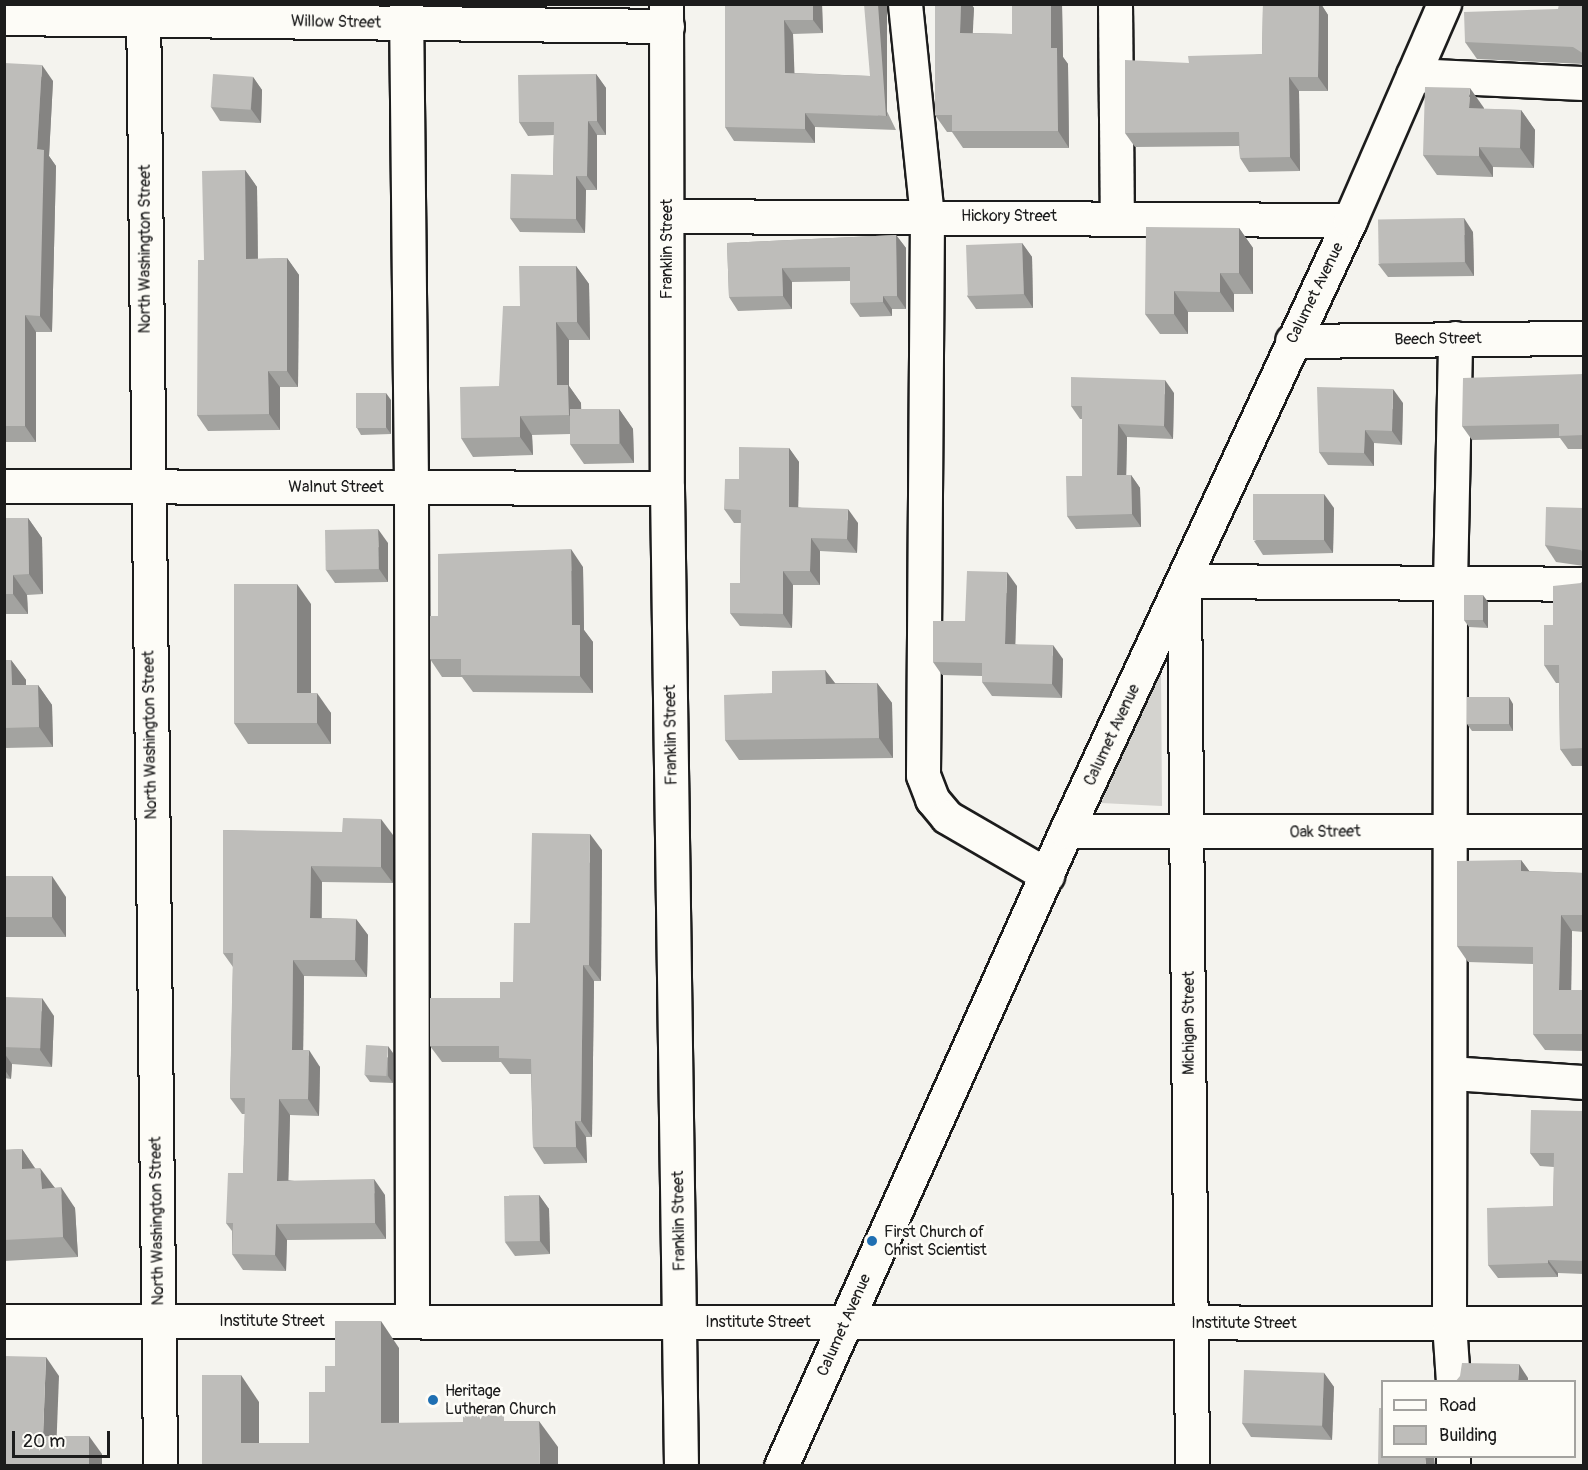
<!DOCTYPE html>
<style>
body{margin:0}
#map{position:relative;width:1588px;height:1470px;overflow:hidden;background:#f4f3ee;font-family:Pangolin,sans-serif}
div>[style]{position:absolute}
.green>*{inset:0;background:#d4d3cf}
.roads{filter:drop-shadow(2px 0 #1c1c1c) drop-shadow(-2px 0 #1c1c1c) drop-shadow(0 2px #1c1c1c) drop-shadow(0 -2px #1c1c1c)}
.minor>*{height:33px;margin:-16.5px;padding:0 16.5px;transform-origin:16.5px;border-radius:16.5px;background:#fdfcf7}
.major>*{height:33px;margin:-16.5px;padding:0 16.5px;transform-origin:16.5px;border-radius:16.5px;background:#fdfcf7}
.wall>*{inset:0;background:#a3a3a0}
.shaded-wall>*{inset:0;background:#858482;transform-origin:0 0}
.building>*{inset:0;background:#bebdba;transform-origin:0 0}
.dots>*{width:16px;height:16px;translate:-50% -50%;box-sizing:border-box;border:3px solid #fdfcf7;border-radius:50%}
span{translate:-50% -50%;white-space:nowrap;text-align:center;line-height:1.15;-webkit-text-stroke:5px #fdfcf7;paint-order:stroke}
.street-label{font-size:16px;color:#1c1c1c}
.poi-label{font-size:16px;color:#1c1c1c}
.left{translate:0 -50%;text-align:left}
.frame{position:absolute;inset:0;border:6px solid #1c1c1c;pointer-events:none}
.legend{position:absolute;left:1381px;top:1380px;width:195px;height:78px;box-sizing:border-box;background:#fdfcf7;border:2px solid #a3a29f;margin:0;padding:8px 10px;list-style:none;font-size:18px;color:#1c1c1c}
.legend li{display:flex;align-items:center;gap:12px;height:30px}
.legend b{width:30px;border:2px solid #a3a29f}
.scale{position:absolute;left:12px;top:1431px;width:98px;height:27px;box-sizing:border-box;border:3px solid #1c1c1c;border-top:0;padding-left:8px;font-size:18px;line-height:21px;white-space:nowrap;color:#1c1c1c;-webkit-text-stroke:4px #fdfcf7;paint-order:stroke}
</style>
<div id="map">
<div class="green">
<i style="clip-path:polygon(1161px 671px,1162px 806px,1101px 803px)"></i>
</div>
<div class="roads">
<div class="minor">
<i style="left:143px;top:4px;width:1462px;rotate:89.33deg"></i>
<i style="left:406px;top:4px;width:483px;rotate:89.4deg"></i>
<i style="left:411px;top:487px;width:834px;rotate:89.93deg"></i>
<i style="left:666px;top:4px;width:484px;rotate:89.9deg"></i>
<i style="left:667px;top:488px;width:978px;rotate:89.18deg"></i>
<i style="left:905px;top:4px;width:213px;rotate:84.1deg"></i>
<i style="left:927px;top:216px;width:559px;rotate:90.41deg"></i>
<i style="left:923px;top:775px;width:26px;rotate:69deg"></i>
<i style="left:932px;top:799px;width:23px;rotate:50deg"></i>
<i style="left:947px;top:817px;width:116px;rotate:30.1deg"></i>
<i style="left:1115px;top:4px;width:212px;rotate:89.5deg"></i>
<i style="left:4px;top:18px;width:663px;rotate:0.69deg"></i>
<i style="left:1413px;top:75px;width:171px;rotate:2.7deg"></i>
<i style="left:667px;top:216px;width:683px;rotate:0.34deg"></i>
<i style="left:1292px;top:341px;width:292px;rotate:-0.6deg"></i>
<i style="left:4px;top:486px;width:663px;rotate:0.17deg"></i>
<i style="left:1066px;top:831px;width:518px"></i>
<i style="left:1451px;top:1073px;width:133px;rotate:3.9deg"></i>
<i style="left:4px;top:1321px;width:1580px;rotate:0.07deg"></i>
<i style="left:1453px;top:1382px;width:59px;rotate:-93.9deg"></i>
<i style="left:1449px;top:1323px;width:739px;rotate:-89.92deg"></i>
<i style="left:1450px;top:584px;width:246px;rotate:-88.8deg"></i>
<i style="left:1453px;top:1456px;width:10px;rotate:90deg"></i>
<i style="left:1192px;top:1466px;width:885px;rotate:-90.52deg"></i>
<i style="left:1184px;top:581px;width:400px;rotate:0.4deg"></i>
</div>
<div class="major">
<i style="left:781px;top:1466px;width:696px;rotate:-65.83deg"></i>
<i style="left:1066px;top:831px;width:674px;rotate:-65.07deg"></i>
<i style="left:1350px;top:220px;width:236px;rotate:-66.5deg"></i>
</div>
</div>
<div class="wall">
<i style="clip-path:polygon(725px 4px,822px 4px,823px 33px,793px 34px,794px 73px,870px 76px,896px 130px,815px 127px,815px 143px,734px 141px,725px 127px)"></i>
<i style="clip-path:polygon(935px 4px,971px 4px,974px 8px,972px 33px,1012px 34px,1012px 4px,1062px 4px,1063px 57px,1068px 64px,1069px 148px,963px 148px,952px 132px,947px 132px,935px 115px)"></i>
<i style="clip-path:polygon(1263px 4px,1321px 4px,1328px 15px,1328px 91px,1299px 91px,1300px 171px,1249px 172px,1240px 158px,1239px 146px,1135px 147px,1125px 133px,1189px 63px,1262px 54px)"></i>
<i style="clip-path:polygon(1584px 4px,1584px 64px,1477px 59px,1465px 42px,1558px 9px)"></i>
<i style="clip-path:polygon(4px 63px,53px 81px,49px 156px,56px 166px,52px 332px,36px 332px,36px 442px,4px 442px)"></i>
<i style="clip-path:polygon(596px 74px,606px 88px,606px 135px,597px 135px,597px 190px,586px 190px,585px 233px,520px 232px,510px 218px,553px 175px,554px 135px,528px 136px,519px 122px)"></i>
<i style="clip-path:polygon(253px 77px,262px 90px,261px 123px,220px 121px,211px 107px)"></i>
<i style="clip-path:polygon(1484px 108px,1484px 109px,1521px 110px,1535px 130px,1534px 168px,1493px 167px,1493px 177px,1437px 175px,1423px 155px)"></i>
<i style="clip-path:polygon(245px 170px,257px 187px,258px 259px,287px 258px,299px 275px,298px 387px,280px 387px,280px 430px,208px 431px,197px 415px)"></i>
<i style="clip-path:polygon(1239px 228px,1253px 248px,1253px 294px,1234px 294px,1234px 312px,1188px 312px,1188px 334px,1160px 334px,1145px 314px)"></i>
<i style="clip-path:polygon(1473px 232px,1474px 276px,1388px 277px,1378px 264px)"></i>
<i style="clip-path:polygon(896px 235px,906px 248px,906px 309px,892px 309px,892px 316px,860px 317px,850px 303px,850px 281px,792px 282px,792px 309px,738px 311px,729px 297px,727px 243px)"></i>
<i style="clip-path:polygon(1022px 243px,1032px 257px,1033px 308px,976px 309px,967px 296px)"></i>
<i style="clip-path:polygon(576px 266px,589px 284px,590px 340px,569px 340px,569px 386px,581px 403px,581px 409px,619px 409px,633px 429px,634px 463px,584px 464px,570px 444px,570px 434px,532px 435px,533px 455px,473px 457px,461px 438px,499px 386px,520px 306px)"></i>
<i style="clip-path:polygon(1584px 374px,1584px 449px,1568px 449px,1560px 438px,1472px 440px,1462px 426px)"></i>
<i style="clip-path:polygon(1174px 393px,1173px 439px,1127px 437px,1126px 475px,1131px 475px,1140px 488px,1141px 527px,1076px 529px,1067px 516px,1082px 476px,1082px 419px,1080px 419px,1071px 406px)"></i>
<i style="clip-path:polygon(391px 400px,391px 434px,361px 435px,357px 428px)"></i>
<i style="clip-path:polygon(1403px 403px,1402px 445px,1374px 443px,1374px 466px,1328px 465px,1319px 452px)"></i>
<i style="clip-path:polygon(789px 448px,799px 462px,798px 507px,858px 523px,857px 553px,820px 551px,820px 585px,793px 585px,792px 628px,740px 626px,730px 613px,740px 583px,741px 523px,734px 523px,724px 509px,739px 479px)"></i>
<i style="clip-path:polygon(1334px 508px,1333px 553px,1263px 555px,1254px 541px)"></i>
<i style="clip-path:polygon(1584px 508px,1584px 566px,1556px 562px,1545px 545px)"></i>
<i style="clip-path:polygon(4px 518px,28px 518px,42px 538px,43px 594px,27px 595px,28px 614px,4px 614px)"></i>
<i style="clip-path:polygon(388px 543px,388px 582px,335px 583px,326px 570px)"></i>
<i style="clip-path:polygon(583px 567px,584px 630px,593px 642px,593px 693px,473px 692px,462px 677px,442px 677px,430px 659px,438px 616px)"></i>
<i style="clip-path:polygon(1584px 579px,1584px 766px,1572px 766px,1560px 749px,1559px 683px,1556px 683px,1544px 665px,1553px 625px)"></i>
<i style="clip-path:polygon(1017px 586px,1015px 644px,1063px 659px,1062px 698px,992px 696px,982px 682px,982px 676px,942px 675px,933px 662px,965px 621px)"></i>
<i style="clip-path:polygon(1488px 602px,1488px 628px,1469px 627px,1464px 620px)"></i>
<i style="clip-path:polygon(311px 604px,311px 693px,331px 713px,331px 744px,248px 744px,234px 723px)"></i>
<i style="clip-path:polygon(4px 660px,11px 660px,26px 680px,26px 685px,38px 685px,52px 705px,53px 747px,4px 748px)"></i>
<i style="clip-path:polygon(825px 670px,835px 683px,877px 683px,892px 703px,893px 758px,739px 760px,725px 740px,772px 693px)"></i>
<i style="clip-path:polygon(1513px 704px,1513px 731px,1472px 731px,1467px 724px)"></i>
<i style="clip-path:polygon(223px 830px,393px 835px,393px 883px,322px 882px,322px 918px,356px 919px,368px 935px,367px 977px,304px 976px,303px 1050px,320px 1067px,319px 1116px,290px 1115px,288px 1180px,385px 1195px,386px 1239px,287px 1240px,286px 1271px,243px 1270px,232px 1254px,232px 1231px,226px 1223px,243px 1173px,245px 1114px,242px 1114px,230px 1098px,233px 967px,223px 953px)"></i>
<i style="clip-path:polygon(602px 850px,601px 981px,594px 981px,592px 1137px,586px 1137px,587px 1163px,544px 1164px,533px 1147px,531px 1074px,510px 1074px,501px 1062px,442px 1062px,430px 1046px,500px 998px,513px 982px,530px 923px)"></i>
<i style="clip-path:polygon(1521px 860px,1529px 871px,1584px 873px,1584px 932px,1572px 931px,1571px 990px,1584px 990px,1584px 1051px,1545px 1050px,1533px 1034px,1533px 964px,1468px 962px,1457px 946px)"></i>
<i style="clip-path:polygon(4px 876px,66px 897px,66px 937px,4px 937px)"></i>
<i style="clip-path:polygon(4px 997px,54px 1016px,52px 1067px,12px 1064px,11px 1079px,4px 1078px)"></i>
<i style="clip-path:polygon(393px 1053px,393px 1083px,370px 1082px,365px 1075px)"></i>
<i style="clip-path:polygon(1584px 1111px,1584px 1274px,1558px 1273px,1558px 1277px,1498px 1278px,1488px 1265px,1553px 1206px,1554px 1167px,1540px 1166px,1530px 1153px)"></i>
<i style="clip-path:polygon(22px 1149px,35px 1168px,75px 1208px,78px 1257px,4px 1261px,4px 1150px)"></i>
<i style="clip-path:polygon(539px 1195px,549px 1209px,550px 1254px,515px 1256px,505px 1242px)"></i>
<i style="clip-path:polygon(1324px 1373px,1334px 1387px,1332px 1440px,1251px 1437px,1242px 1423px)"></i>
</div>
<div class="shaded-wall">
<i style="clip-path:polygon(813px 4px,822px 4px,823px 33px,813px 20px)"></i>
<i style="left:878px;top:4px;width:9px;height:112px"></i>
<i style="clip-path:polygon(961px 4px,971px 4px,974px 8px,972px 50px,960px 33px)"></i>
<i style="clip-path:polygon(1051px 4px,1062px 4px,1063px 57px,1068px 64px,1069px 148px,1058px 131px,1051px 48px)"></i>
<i style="clip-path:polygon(1319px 4px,1321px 4px,1328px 15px,1328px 91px,1318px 77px)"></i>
<i style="clip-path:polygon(784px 20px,793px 34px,795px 87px,785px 73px)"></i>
<i style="clip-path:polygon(42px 65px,53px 81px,49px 156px,56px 166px,52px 332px,40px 316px,37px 149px)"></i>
<i style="clip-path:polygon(596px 74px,606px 88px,606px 135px,597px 121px)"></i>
<i style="clip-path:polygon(253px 77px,262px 90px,261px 123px,251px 109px)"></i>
<i style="clip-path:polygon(1289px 77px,1299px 91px,1300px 171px,1290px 157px)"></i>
<i style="clip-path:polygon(1470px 88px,1484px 108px,1483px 129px,1469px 108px)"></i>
<i style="clip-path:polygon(1521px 110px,1535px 130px,1534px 168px,1520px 148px)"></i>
<i style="clip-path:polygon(805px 113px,815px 127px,815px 143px,805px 129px)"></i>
<i style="clip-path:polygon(588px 121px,597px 135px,597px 190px,587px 176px)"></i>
<i style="clip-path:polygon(1479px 147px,1493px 167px,1493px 177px,1479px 156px)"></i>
<i style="clip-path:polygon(245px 170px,257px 187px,258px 276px,246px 259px)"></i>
<i style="clip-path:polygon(576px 176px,586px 190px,585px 233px,576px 219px)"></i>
<i style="clip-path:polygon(1464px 218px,1473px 232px,1474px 276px,1465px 262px)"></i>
<i style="clip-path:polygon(1239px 228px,1253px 248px,1253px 294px,1239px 273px)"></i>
<i style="clip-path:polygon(896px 235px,906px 248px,906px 309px,897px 296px)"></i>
<i style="clip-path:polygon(1022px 243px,1032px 257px,1033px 308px,1024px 294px)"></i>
<i style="clip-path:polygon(287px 258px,299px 275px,298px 387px,287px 371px)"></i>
<i style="clip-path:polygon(576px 266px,589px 284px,590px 340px,577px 322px)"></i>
<i style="clip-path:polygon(782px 268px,792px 282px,792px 309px,783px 296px)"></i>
<i style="clip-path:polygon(1220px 273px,1234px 294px,1234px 312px,1220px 292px)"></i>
<i style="clip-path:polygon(1174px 291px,1188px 312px,1188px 334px,1174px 314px)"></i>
<i style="clip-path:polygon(883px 296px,892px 309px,892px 316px,883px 302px)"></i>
<i style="clip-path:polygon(25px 315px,36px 332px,36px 442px,25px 426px)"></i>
<i style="clip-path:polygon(556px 322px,569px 340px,569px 386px,581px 403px,582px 434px,569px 415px,557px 385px)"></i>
<i style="clip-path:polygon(268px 371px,280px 387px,280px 430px,269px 414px)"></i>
<i style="clip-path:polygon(1165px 380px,1174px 393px,1173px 439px,1164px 426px)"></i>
<i style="clip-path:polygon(1393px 389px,1403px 403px,1402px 445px,1392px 431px)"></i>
<i style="clip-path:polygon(386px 393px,391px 400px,391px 434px,386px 427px)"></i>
<i style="clip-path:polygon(619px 409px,633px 429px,634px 463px,620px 443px)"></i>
<i style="clip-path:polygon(520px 416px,532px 435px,533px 455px,520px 437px)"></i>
<i style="clip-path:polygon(1118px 424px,1127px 437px,1126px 488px,1117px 475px)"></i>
<i style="clip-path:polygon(1365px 430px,1374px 443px,1374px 466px,1364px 453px)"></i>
<i style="clip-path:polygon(789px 448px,799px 462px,798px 521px,789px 507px)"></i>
<i style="clip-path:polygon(1131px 475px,1140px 488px,1141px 527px,1132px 514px)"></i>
<i style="clip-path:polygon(1324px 494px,1334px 508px,1333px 553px,1324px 540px)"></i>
<i style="clip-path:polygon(848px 509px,858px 523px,857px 553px,847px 539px)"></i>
<i style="clip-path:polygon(28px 518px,42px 538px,43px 594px,29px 574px)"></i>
<i style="clip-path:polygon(378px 529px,388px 543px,388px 582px,379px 569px)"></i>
<i style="clip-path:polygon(811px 538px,820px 551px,820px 585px,810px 571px)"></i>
<i style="clip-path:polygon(571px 549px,583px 567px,584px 630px,593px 642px,593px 693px,580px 676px,572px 625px)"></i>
<i style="clip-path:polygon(783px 571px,793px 585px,792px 628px,783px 614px)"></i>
<i style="clip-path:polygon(1007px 572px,1017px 586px,1015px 657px,1005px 644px)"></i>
<i style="clip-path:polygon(13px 575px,27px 595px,28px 614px,13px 594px)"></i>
<i style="clip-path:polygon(297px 584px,311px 604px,311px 713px,297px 693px)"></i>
<i style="clip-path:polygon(1483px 595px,1488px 602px,1488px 628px,1483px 621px)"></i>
<i style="clip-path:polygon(1053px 645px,1063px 659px,1062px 698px,1052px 684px)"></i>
<i style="clip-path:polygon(11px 660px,26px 680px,26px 705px,12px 685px)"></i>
<i style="clip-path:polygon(825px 670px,840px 690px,826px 684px)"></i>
<i style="clip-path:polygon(877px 683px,892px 703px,893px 758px,879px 738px)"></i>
<i style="clip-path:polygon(38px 685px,52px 705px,53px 747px,39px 727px)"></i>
<i style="clip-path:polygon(317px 693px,331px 713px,331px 744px,317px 723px)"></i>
<i style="clip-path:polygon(1509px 697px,1513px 704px,1513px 731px,1509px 724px)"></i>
<i style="clip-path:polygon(381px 819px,393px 835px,393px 883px,381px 867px)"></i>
<i style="clip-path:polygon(590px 834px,602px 850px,601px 981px,589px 965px)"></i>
<i style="clip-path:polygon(1521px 860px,1533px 876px,1521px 871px)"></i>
<i style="clip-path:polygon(311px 866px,322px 882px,321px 934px,310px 918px)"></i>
<i style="clip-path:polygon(52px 876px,66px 897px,66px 937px,52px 917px)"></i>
<i style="clip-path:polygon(1561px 915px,1572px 931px,1571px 1006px,1559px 990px)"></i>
<i style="clip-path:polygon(356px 919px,368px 935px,367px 977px,355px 960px)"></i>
<i style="clip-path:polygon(293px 960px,304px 976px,303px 1066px,292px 1050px)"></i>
<i style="clip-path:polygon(583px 965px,594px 981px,592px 1137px,581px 1121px)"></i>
<i style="clip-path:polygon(42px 998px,54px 1016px,52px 1067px,40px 1050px)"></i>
<i style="clip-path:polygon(388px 1046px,393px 1053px,393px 1083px,388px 1076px)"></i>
<i style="clip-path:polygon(309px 1050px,320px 1067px,319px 1116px,308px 1099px)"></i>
<i style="clip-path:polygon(4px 1053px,12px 1064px,11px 1079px,4px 1069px)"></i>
<i style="clip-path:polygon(279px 1099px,290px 1115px,288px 1197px,277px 1181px)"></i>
<i style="clip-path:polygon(575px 1121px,586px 1137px,587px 1163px,576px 1147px)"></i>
<i style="clip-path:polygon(22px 1149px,36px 1170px,22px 1169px)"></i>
<i style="clip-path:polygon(40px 1168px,55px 1188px,42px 1189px)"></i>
<i style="clip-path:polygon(374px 1179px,385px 1195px,386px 1239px,375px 1223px)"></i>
<i style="clip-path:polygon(61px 1187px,75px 1208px,78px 1257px,63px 1237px)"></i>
<i style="clip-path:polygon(539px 1195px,549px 1209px,550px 1254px,540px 1241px)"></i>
<i style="clip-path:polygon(276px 1224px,287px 1240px,286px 1271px,275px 1255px)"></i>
<i style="clip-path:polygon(1548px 1260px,1558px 1273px,1558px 1277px,1548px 1263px)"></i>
<i style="clip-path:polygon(381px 1321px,399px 1348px,399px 1450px,381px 1423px)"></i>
<i style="clip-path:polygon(46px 1357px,59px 1376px,56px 1454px,43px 1436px)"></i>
<i style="clip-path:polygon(1519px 1364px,1528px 1378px,1528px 1382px,1518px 1382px)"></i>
<i style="clip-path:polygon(1324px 1373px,1334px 1387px,1332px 1440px,1322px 1426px)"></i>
<i style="clip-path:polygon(241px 1375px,259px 1402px,259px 1466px,241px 1443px)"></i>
<i style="clip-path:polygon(539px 1421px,558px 1447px,558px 1466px,540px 1466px)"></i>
<i style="clip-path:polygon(89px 1436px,102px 1454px,102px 1466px,89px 1466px)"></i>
<i style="clip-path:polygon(1425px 1456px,1434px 1456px,1435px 1466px,1426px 1466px)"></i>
</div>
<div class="building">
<i style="clip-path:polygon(725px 4px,813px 4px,813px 20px,784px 20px,785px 73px,870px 76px,864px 4px,878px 4px,886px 116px,805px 113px,805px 129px,725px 127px)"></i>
<i style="clip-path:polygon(935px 4px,961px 4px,960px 33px,1012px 34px,1012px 4px,1051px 4px,1051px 48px,1057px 48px,1058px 131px,952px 131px,952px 115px,935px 115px)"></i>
<i style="clip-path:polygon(1263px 4px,1319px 4px,1318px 77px,1289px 77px,1290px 157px,1240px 158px,1239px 132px,1125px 133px,1125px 60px,1189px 63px,1188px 56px,1262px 54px)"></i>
<i style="clip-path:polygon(1559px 4px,1584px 4px,1584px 54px,1573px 47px,1465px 42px,1464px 12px,1558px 9px)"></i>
<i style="clip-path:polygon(4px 63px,42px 65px,37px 149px,44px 150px,40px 316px,25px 315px,25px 426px,4px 426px)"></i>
<i style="left:213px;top:74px;width:40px;height:33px;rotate:4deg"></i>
<i style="clip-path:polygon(596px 74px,597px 121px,588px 121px,587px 176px,576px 176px,576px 219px,510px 218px,511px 174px,553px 175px,554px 122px,519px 122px,518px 75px)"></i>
<i style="clip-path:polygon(1425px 87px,1470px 88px,1469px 108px,1521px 110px,1520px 148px,1479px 147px,1479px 156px,1423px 155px)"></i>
<i style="clip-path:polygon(245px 170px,246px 259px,287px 258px,287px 371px,268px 371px,269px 414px,197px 415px,198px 260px,204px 260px,202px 171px)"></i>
<i style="left:1464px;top:218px;width:44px;height:86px;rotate:89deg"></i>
<i style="clip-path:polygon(1146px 227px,1239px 228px,1239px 273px,1220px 273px,1220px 292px,1174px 291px,1174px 314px,1145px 314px)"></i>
<i style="clip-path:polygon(896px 235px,897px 296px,883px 296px,883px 302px,850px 303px,850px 267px,782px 268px,783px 296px,729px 297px,727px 243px)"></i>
<i style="left:1022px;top:243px;width:51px;height:56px;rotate:88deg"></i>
<i style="clip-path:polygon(519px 266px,576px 266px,577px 322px,556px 322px,557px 385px,568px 385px,569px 415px,520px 416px,520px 437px,461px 438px,460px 387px,499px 386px,503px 306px,520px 306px)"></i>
<i style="clip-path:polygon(1584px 374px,1584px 435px,1559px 436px,1559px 424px,1462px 426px,1463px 378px)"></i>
<i style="clip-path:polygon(1071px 377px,1165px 380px,1164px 426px,1118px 424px,1117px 475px,1131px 475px,1132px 514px,1067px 516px,1066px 476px,1082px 476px,1082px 406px,1071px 406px)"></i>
<i style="clip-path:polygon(1317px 387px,1393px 389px,1392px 431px,1365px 430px,1364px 453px,1319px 452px)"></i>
<i style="left:356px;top:393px;width:30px;height:35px"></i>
<i style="left:570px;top:409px;width:49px;height:35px"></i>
<i style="clip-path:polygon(739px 447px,789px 448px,789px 507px,848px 509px,847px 539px,811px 538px,810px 571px,783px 571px,783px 614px,730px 613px,730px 583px,740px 583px,741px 510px,724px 509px,725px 479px,739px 479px)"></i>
<i style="left:1324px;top:494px;width:46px;height:71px;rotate:90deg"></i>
<i style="clip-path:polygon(1546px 507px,1584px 508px,1584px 555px,1581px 550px,1545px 545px)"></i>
<i style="clip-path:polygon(4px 518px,28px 518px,29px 574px,13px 575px,13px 594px,4px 594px)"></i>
<i style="left:378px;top:529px;width:40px;height:53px;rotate:89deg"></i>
<i style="clip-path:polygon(571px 549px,572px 625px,580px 625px,580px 676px,461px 675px,461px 659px,430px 659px,430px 616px,438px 616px,438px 554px)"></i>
<i style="clip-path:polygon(967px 571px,1007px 572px,1005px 644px,1053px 645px,1052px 684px,982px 682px,982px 663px,933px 662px,933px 621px,965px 621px)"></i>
<i style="clip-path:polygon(1584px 579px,1584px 748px,1560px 749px,1559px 665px,1544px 665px,1544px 625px,1553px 625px,1553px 586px,1581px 583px)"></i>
<i style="clip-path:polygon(234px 584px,297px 584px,297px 693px,317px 693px,317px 723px,234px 723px)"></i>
<i style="left:1464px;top:595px;width:19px;height:25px"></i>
<i style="clip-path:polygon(4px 660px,11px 660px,12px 685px,38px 685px,39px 727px,4px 728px)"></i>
<i style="clip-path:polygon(825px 670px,826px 684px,877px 683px,879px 738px,725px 740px,724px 695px,772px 693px,772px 671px)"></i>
<i style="left:1467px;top:697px;width:42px;height:27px"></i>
<i style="clip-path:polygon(343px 818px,381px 819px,381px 867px,311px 866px,310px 918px,356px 919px,355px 960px,293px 960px,292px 1050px,309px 1050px,308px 1099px,279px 1099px,277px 1181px,374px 1179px,375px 1223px,276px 1224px,275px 1255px,232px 1254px,233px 1223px,226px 1223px,228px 1173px,243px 1173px,245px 1098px,230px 1098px,233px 953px,223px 953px,223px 830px,342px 832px)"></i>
<i style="clip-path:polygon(532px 833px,590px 834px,589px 965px,583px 965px,581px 1121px,575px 1121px,576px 1147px,533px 1147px,531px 1059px,499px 1058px,499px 1046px,430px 1046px,430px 998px,500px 998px,500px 982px,513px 982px,514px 923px,530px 923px)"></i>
<i style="clip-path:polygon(1521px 860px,1521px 871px,1584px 873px,1584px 915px,1561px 915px,1559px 990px,1584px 990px,1584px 1023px,1582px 1023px,1582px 1034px,1533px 1034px,1533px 947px,1457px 946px,1457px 861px)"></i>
<i style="left:4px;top:876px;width:48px;height:41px"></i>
<i style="left:4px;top:997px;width:38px;height:50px;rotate:2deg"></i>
<i style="left:366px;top:1045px;width:22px;height:30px;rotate:3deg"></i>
<i style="clip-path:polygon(1531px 1110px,1584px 1111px,1584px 1261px,1548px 1260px,1548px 1263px,1488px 1265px,1487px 1208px,1553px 1206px,1554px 1153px,1530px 1153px)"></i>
<i style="clip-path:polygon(22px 1149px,22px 1169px,40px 1168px,42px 1189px,61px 1187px,63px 1237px,4px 1240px,4px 1150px)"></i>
<i style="left:539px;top:1195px;width:46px;height:35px;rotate:89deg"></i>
<i style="clip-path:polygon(335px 1321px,381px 1321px,381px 1423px,463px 1422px,463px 1415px,504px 1415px,504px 1421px,539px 1421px,540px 1466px,202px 1466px,202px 1375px,241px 1375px,241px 1443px,309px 1443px,309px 1392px,325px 1392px,325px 1366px,335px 1366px)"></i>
<i style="clip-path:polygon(4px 1356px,46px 1357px,43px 1436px,89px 1436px,89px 1466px,4px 1466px)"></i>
<i style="clip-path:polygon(1462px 1363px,1519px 1364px,1518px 1382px,1455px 1382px,1460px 1376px)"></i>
<i style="left:1244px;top:1370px;width:80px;height:53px;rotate:2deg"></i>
<i style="clip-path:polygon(1379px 1408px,1383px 1408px,1383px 1456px,1425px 1456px,1426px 1466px,1378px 1466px)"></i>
</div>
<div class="dots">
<i style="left:872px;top:1241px;background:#1f6fb2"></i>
<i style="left:433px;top:1400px;background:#1f6fb2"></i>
</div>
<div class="street-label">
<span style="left:336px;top:22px;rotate:1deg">Willow Street</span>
<span style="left:1009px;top:216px">Hickory Street</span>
<span style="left:145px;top:249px;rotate:-90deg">North Washington Street</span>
<span style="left:667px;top:249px;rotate:-90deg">Franklin Street</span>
<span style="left:1315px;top:293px;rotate:-64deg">Calumet Avenue</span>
<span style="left:1438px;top:339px;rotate:-1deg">Beech Street</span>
<span style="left:336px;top:487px">Walnut Street</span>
<span style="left:150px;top:735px;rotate:-91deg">North Washington Street</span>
<span style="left:671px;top:735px;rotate:-91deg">Franklin Street</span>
<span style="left:1112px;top:735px;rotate:-65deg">Calumet Avenue</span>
<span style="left:1325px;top:832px;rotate:-1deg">Oak Street</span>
<span style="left:1189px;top:1023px;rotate:-90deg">Michigan Street</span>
<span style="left:157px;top:1221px;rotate:-91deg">North Washington Street</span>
<span style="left:679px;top:1221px;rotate:-91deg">Franklin Street</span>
<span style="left:272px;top:1321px">Institute Street</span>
<span style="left:758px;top:1322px">Institute Street</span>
<span style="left:1244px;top:1323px">Institute Street</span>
<span style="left:844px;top:1325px;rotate:-66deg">Calumet Avenue</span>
</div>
<div class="poi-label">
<span class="left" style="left:884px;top:1241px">First Church of<br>Christ Scientist</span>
<span class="left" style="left:445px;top:1400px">Heritage<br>Lutheran Church</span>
</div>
<div class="frame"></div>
<ul class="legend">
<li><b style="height:8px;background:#fdfcf7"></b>Road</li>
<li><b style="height:16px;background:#bebdba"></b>Building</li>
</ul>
<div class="scale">20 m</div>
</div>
